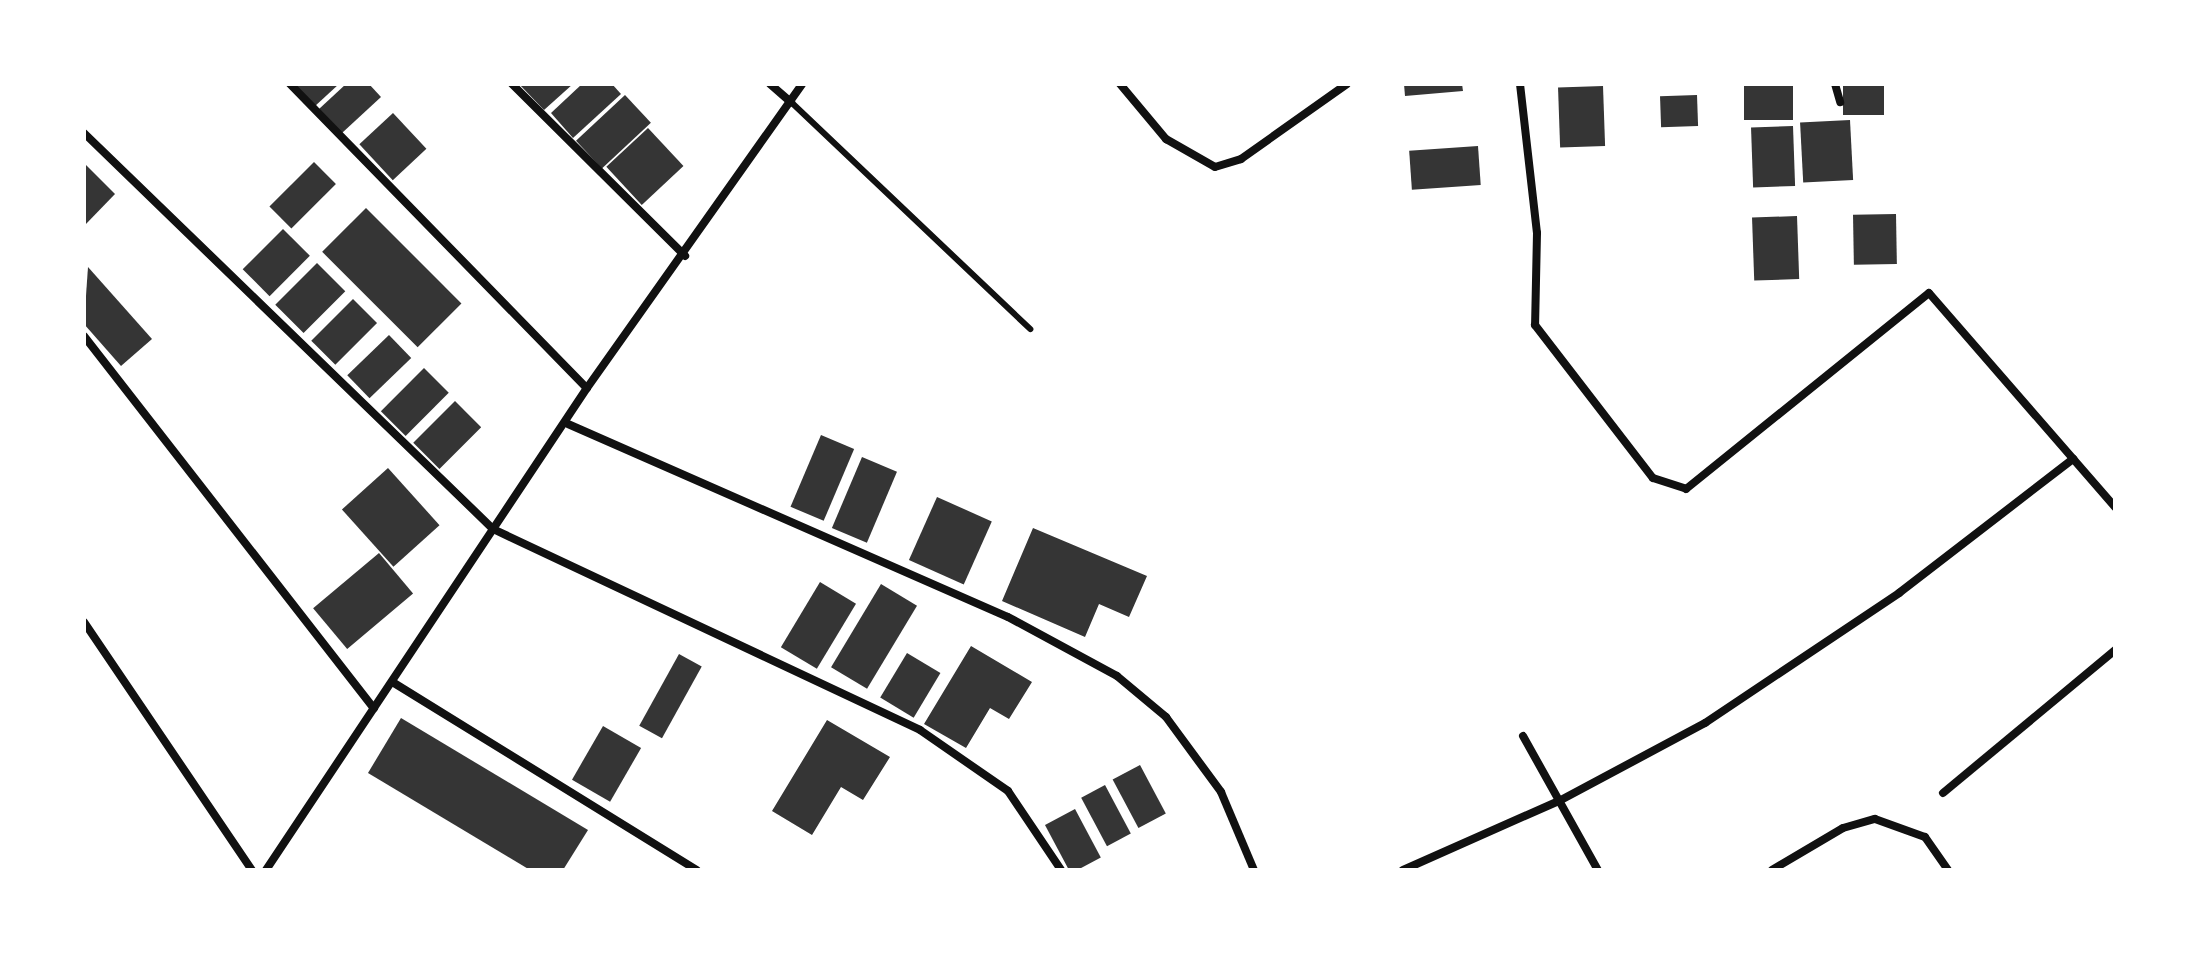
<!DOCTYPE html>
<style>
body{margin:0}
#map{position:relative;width:2199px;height:954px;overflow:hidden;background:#fff;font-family:"Exo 2",sans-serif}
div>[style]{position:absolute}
.building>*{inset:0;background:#353535;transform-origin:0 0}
.service>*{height:6px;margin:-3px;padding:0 3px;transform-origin:3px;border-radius:3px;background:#111}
.minor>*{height:8px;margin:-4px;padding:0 4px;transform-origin:4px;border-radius:4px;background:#111}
span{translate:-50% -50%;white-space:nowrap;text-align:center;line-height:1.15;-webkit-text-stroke:6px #fff;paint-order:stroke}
.frame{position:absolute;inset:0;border:86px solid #fff;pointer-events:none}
</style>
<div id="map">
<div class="building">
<i style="clip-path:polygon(294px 84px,339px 84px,314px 107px)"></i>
<i style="clip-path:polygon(346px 84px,369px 84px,381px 97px,342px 133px,319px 109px)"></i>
<i style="clip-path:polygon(519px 84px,573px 84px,544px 110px)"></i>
<i style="clip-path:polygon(582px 84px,612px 84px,621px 94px,573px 138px,551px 113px)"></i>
<i style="clip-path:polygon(1404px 84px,1462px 84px,1463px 91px,1405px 96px)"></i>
<i style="left:1744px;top:84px;width:49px;height:36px"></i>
<i style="left:1843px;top:84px;width:41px;height:31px"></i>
<i style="left:1603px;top:86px;width:60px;height:45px;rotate:88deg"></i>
<i style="left:625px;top:95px;width:38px;height:67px;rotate:47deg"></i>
<i style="left:1697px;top:95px;width:31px;height:37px;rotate:88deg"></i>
<i style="left:393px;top:113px;width:49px;height:46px;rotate:47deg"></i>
<i style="left:1850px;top:120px;width:60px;height:50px;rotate:87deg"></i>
<i style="left:1793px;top:126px;width:60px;height:42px;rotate:88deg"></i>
<i style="left:648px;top:128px;width:52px;height:57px;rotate:47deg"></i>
<i style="left:1478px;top:146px;width:39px;height:69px;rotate:86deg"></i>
<i style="left:314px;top:162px;width:31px;height:63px;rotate:45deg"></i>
<i style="clip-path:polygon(84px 163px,115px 194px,84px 226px)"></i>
<i style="left:366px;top:208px;width:135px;height:62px;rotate:45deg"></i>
<i style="left:1896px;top:214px;width:50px;height:43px;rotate:89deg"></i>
<i style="left:1797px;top:216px;width:63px;height:45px;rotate:88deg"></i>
<i style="left:283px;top:229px;width:38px;height:57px;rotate:45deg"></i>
<i style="left:317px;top:263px;width:40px;height:59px;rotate:45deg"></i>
<i style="clip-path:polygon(88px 267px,152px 339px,121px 366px,84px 324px)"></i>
<i style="left:353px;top:299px;width:34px;height:59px;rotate:45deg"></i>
<i style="left:389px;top:335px;width:32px;height:58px;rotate:46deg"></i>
<i style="left:424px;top:368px;width:35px;height:61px;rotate:45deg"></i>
<i style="left:455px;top:401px;width:37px;height:59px;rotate:45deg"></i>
<i style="left:821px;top:435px;width:36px;height:78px;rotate:23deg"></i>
<i style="left:862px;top:457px;width:38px;height:77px;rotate:23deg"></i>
<i style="left:388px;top:468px;width:77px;height:62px;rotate:48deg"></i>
<i style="left:937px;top:497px;width:60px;height:69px;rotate:24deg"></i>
<i style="clip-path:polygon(1033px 528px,1147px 576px,1129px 617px,1099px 604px,1085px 637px,1002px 601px)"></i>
<i style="left:379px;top:553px;width:53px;height:86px;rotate:50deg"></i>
<i style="left:820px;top:582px;width:42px;height:76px;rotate:31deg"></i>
<i style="left:881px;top:584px;width:42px;height:97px;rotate:31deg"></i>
<i style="clip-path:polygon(971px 646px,1032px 682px,1009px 719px,990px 708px,966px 748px,924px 724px)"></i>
<i style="left:907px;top:653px;width:39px;height:52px;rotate:31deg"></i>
<i style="left:679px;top:654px;width:26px;height:82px;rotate:29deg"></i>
<i style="clip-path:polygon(401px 718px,588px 830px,563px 870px,530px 870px,368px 773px)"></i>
<i style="clip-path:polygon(827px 720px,890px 757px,863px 800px,841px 787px,812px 835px,772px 811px)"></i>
<i style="left:603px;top:726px;width:44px;height:62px;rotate:30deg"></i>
<i style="left:1140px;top:765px;width:55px;height:31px;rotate:62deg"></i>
<i style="left:1105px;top:785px;width:55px;height:27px;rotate:62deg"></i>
<i style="left:1075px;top:809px;width:55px;height:34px;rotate:62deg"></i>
</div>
<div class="service">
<i style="left:791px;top:102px;width:330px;rotate:43.5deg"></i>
</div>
<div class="minor">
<i style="left:290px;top:84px;width:425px;rotate:45.7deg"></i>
<i style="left:512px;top:84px;width:244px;rotate:44.8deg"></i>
<i style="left:770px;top:84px;width:28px;rotate:41deg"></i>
<i style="left:1120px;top:84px;width:72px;rotate:50.1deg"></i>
<i style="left:1166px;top:139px;width:56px;rotate:29.7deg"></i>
<i style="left:1215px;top:167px;width:27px;rotate:-17deg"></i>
<i style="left:1241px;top:159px;width:130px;rotate:-35.3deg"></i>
<i style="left:1520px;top:84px;width:150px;rotate:83.5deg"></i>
<i style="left:1537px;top:233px;width:92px;rotate:91.2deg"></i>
<i style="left:1535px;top:325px;width:193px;rotate:52.4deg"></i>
<i style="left:1653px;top:478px;width:35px;rotate:18deg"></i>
<i style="left:1686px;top:489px;width:312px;rotate:-38.9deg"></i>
<i style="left:1929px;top:293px;width:284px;rotate:49deg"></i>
<i style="left:1835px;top:84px;width:19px;rotate:74deg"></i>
<i style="left:84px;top:133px;width:569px;rotate:44.07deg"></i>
<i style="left:493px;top:529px;width:472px;rotate:25.2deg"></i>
<i style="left:920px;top:730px;width:107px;rotate:34.7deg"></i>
<i style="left:1008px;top:791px;width:95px;rotate:56.1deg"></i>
<i style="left:84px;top:336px;width:472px;rotate:52.1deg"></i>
<i style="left:568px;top:424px;width:480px;rotate:23.7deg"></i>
<i style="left:1008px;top:617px;width:124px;rotate:28.4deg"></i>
<i style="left:1117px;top:676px;width:64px;rotate:39.9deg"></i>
<i style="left:1166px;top:717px;width:93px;rotate:53.7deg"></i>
<i style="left:1221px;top:792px;width:85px;rotate:67.1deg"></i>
<i style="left:84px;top:622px;width:300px;rotate:55.9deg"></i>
<i style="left:394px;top:683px;width:356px;rotate:31.7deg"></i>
<i style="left:1523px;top:736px;width:154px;rotate:60.8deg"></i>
<i style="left:1943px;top:793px;width:224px;rotate:-39.7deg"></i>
<i style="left:266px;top:870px;width:579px;rotate:-56.34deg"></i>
<i style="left:587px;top:388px;width:372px;rotate:-54.7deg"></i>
<i style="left:1403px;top:870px;width:171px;rotate:-23.9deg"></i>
<i style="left:1559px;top:801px;width:166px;rotate:-28.1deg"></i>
<i style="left:1705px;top:723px;width:234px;rotate:-33.8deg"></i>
<i style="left:1899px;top:593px;width:220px;rotate:-37.6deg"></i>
<i style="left:1772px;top:870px;width:82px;rotate:-30.6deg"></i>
<i style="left:1843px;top:828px;width:33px;rotate:-16deg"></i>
<i style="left:1875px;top:819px;width:53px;rotate:19.8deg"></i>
<i style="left:1925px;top:837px;width:40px;rotate:55.1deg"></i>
</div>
<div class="frame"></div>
</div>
